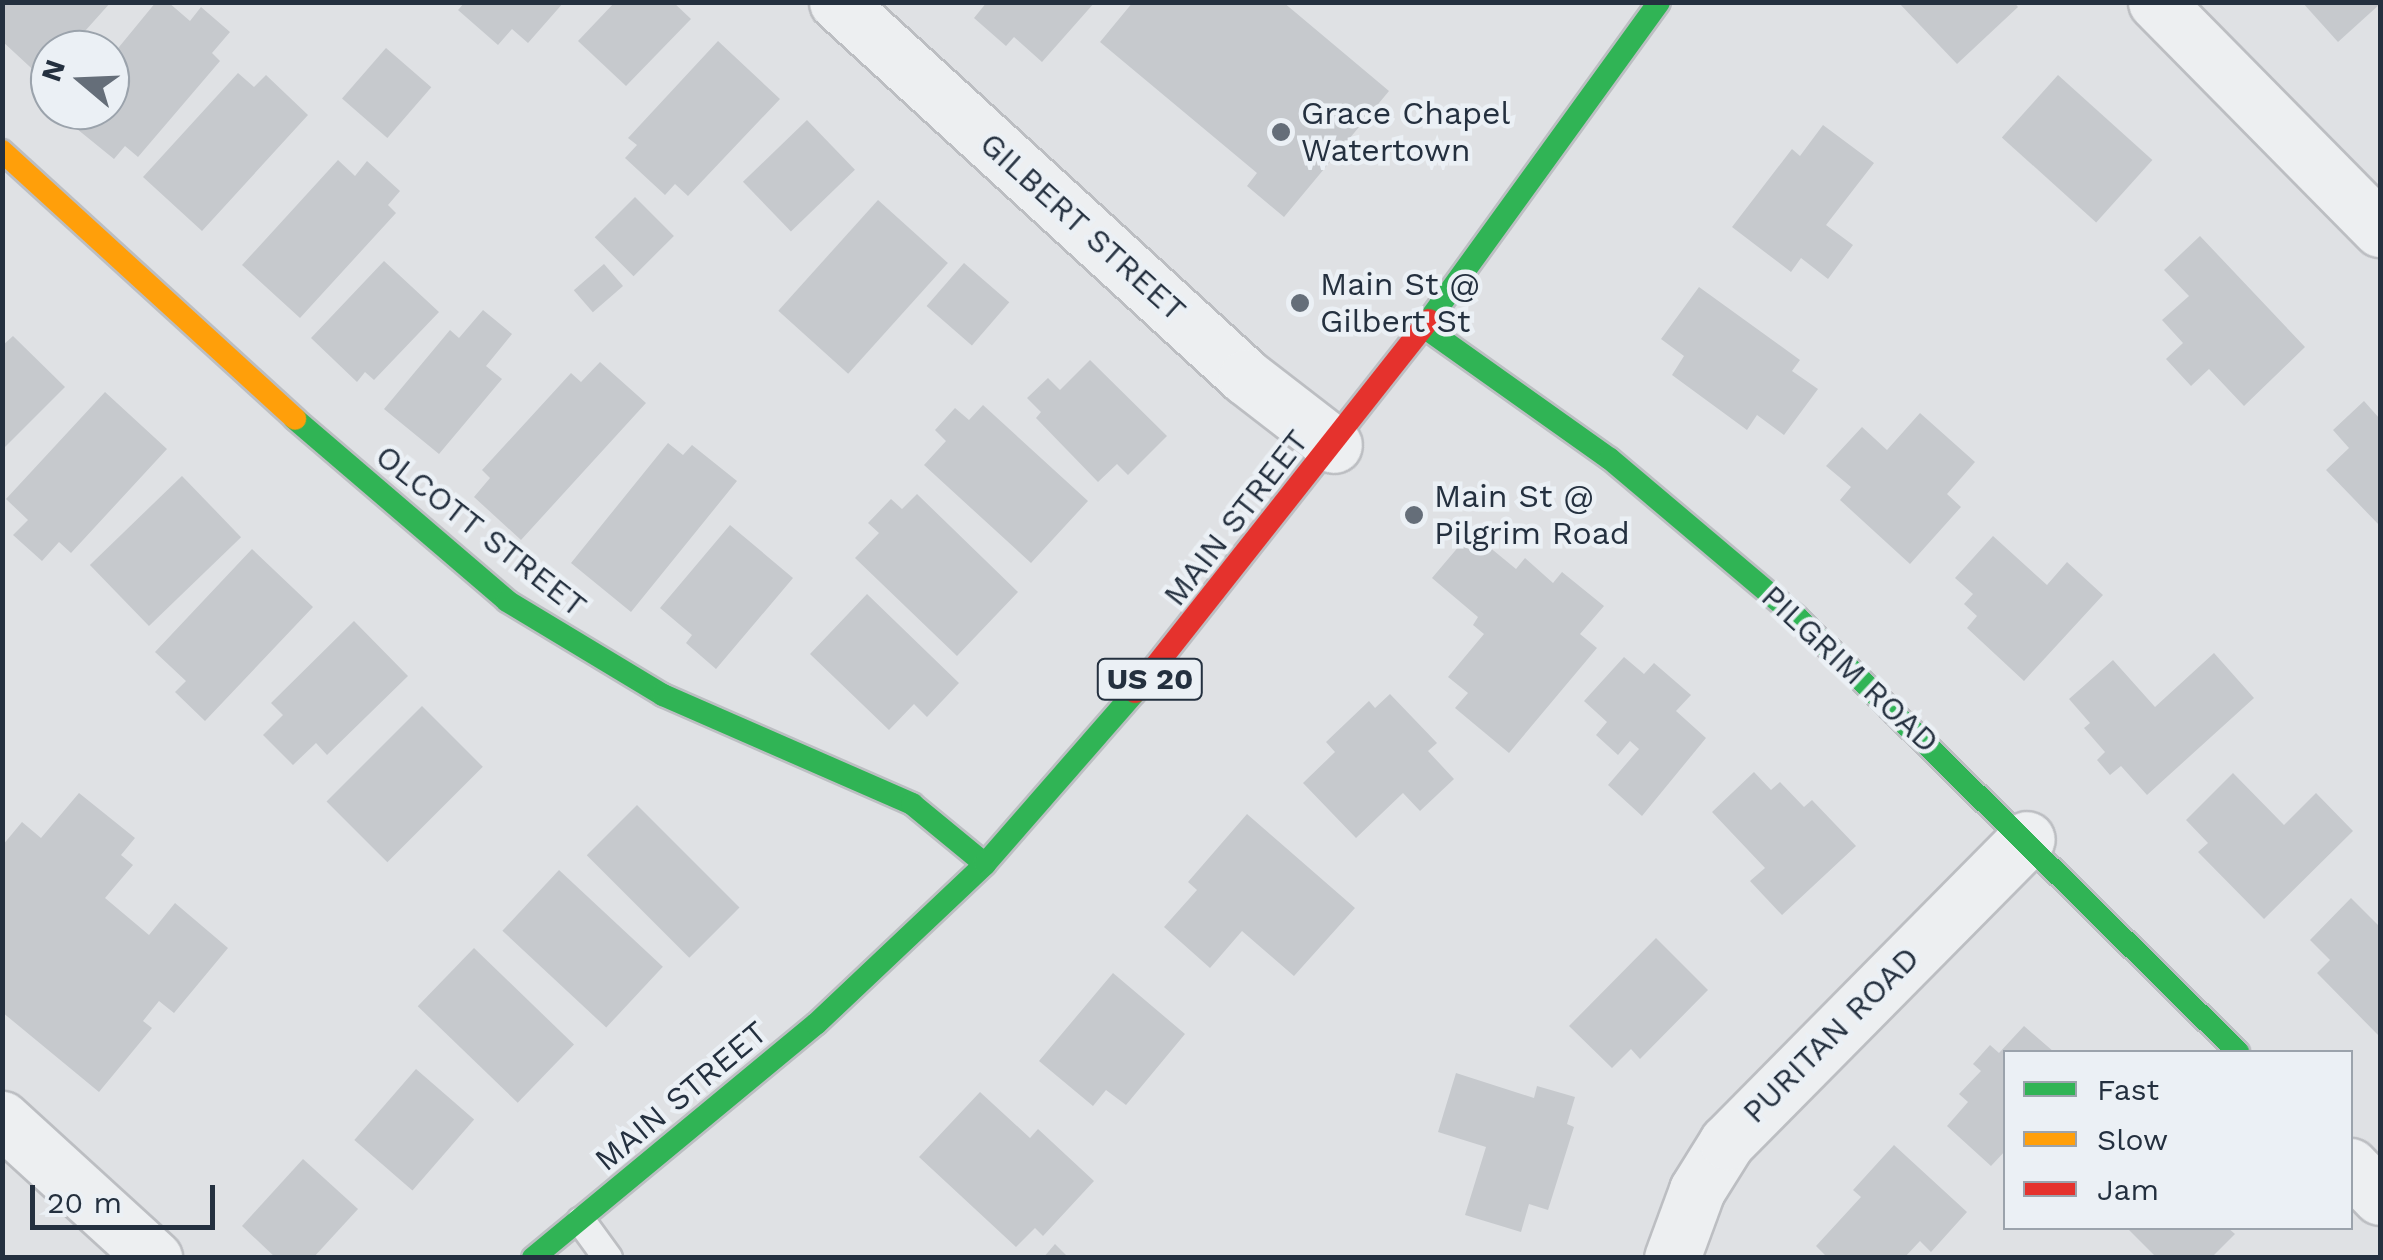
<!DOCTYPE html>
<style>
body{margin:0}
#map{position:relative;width:2383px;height:1260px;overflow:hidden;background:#dfe1e4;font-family:"Work Sans",sans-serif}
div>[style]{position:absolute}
.building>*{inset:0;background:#c6c9cd;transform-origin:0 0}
.roads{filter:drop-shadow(2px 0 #bcbec2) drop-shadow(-2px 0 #bcbec2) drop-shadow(0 2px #bcbec2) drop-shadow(0 -2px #bcbec2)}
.lane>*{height:28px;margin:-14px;padding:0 14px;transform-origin:14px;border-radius:14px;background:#edeff1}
.street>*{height:55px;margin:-27.5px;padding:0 27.5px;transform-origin:27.5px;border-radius:27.5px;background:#edeff1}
.fast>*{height:22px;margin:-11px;padding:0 11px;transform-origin:11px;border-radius:11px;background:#30b455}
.slow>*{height:22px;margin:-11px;padding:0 11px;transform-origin:11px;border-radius:11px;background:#ff9f0a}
.jam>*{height:22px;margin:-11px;padding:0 11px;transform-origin:11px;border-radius:11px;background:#e5322d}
.dots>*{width:28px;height:28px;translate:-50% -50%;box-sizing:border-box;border:5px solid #ebf0f5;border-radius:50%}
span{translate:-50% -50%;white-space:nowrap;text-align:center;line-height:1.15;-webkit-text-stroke:9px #ebf0f5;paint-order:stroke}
.shield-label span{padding:2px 8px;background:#ebf0f5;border:2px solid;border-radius:8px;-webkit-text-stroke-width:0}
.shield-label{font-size:30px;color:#24303f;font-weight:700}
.poi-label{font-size:32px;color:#24303f}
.left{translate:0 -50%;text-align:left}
.street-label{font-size:32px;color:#24303f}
.frame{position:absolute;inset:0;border:5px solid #24303f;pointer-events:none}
.legend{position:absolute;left:2003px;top:1050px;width:350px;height:180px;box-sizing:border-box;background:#ebf0f5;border:2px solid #9ba3ac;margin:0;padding:12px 18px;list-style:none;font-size:30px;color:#24303f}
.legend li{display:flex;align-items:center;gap:20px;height:50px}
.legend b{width:50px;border:2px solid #9ba3ac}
.north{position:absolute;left:30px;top:30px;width:100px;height:100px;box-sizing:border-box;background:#ebf0f5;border:2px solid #9ba3ac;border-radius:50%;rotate:289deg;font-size:28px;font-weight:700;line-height:40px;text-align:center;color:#24303f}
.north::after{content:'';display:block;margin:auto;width:35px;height:45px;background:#656e79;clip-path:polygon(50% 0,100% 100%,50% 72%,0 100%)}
.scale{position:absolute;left:30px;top:1185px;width:185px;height:45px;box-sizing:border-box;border:5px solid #24303f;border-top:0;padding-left:12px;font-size:30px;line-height:35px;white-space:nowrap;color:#24303f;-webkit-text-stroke:8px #ebf0f5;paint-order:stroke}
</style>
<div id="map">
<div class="building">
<i style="clip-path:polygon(2px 2px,111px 2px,68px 50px,50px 50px,50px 69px,42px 78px,2px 41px)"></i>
<i style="clip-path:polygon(156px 2px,168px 2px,190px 21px,201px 7px,230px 32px,212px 53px,220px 61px,138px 157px,125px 146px,114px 159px,61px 116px,66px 110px,110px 110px,110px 58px)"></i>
<i style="clip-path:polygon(465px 2px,564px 2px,528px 43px,512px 29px,498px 45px,458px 10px)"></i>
<i style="clip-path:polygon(615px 2px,673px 2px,691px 19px,626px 86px,578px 41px)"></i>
<i style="clip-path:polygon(987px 2px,1095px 2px,1042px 62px,1014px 37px,1006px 46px,974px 18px)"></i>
<i style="clip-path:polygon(1133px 2px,1283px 2px,1389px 91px,1284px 217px,1247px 186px,1257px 173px,1100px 42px)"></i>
<i style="clip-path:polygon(1898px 2px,2014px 2px,2018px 7px,1957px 64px)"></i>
<i style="clip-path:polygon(2302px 2px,2380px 2px,2380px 4px,2338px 42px)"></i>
<i style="clip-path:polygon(718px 41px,780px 99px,688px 196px,675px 184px,665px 195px,625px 158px,637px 145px,628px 138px)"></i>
<i style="left:386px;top:48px;width:60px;height:67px;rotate:41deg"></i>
<i style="clip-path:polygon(238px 73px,254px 87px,266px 75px,308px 115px,202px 231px,143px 177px)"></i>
<i style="left:2058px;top:75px;width:127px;height:84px;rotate:42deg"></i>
<i style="left:807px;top:120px;width:69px;height:89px;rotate:46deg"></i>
<i style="clip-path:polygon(1823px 125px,1874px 163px,1826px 225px,1853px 245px,1828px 279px,1801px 258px,1791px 272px,1732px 227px,1792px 149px,1800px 156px)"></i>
<i style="clip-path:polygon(338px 160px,355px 176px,367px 161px,400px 191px,388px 205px,396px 213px,300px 318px,242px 265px)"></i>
<i style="left:635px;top:197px;width:55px;height:57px;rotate:45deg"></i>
<i style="left:878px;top:200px;width:94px;height:149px;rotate:42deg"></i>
<i style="clip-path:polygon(2200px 236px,2305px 347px,2244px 406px,2209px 369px,2191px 386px,2166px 359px,2183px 343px,2162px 320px,2189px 296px,2164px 270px)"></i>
<i style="clip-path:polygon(384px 261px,439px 312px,374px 380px,365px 372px,357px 382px,311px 338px)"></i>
<i style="left:964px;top:263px;width:60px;height:57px;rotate:41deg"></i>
<i style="left:604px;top:264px;width:29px;height:40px;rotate:49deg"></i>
<i style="clip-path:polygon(1699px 287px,1800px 360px,1792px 371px,1818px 389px,1784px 435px,1757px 415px,1747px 430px,1672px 375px,1684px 356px,1661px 339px)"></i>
<i style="clip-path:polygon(483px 310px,512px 334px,486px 366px,502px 379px,439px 454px,384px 409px,450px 330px,459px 338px)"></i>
<i style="clip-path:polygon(13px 336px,65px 387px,2px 450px,2px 346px)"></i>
<i style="clip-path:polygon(1090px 360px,1167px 436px,1128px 475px,1117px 464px,1098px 482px,1036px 418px,1041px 412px,1027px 398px,1048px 378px,1060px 390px)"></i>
<i style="clip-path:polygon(600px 362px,646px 403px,521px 540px,474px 497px,490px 478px,482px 470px,571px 373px,581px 382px)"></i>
<i style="clip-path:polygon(105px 392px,167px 449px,71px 553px,59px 542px,42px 561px,13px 535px,28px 520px,6px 499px)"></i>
<i style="clip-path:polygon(2364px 401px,2380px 419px,2380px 526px,2326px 470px,2349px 448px,2333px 430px)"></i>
<i style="clip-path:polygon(983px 405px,1088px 501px,1031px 563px,924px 465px,946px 441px,935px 430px,955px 408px,969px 420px)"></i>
<i style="clip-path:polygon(1920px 413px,1975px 462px,1947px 494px,1961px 507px,1910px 564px,1840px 500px,1851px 487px,1826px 466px,1862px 427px,1887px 450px)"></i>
<i style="clip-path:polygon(668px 443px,683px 455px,692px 445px,737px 481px,631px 612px,571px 563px)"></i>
<i style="left:182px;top:476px;width:85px;height:128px;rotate:46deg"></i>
<i style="clip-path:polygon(917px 494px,1018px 592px,957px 656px,855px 558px,879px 533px,868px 523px,891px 499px,902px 509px)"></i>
<i style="clip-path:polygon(730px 525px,793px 578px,716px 669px,686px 643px,692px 635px,660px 608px)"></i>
<i style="clip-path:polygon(1471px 532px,1516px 569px,1525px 558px,1553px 583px,1562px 572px,1604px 606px,1580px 634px,1597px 648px,1509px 753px,1455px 708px,1468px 693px,1448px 677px,1484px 634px,1473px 625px,1478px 617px,1432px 578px)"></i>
<i style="clip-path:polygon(1993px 536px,2047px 585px,2067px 562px,2103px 595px,2024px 681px,1967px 628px,1977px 616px,1964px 604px,1973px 594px,1955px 578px)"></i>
<i style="clip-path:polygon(252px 549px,313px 607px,205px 721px,175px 692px,186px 681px,155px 652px)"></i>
<i style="clip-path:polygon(867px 594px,959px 683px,927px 717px,914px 704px,889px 730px,810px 654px)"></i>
<i style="clip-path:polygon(354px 621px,408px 676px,327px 755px,316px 743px,293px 765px,263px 735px,283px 715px,271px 703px)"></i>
<i style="clip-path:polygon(2214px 653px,2254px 698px,2147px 795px,2121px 766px,2110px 775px,2097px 760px,2105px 752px,2084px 728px,2090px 723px,2069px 699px,2113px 660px,2155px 707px)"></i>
<i style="clip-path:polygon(1624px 657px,1644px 674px,1654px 663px,1691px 695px,1676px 711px,1706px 738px,1642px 816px,1608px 785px,1639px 749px,1630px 741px,1618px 755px,1596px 735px,1607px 722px,1584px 701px)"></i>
<i style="clip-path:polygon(1390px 694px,1437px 743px,1428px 751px,1454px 779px,1420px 811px,1403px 793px,1356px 838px,1303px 783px,1335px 752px,1326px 742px,1369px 701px,1375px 708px)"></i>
<i style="left:422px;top:706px;width:86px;height:135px;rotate:45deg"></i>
<i style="clip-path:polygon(1754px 772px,1771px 790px,1780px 782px,1804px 807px,1812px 800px,1856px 846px,1782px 915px,1750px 881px,1765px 868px,1712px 812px)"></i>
<i style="clip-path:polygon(2233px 773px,2284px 825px,2316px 793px,2353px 831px,2264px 919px,2198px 852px,2208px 843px,2186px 820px)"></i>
<i style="clip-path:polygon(79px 793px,135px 838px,121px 855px,133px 865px,105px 898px,149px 935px,175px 903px,228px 948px,174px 1013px,159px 1001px,143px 1021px,152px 1028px,99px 1092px,2px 1012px,2px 846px,22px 822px,41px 838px)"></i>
<i style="left:637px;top:805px;width:145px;height:71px;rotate:45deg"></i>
<i style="clip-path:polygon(1247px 814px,1355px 908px,1294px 976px,1242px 931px,1210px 968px,1164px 927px,1197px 890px,1188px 882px)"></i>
<i style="left:559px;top:870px;width:142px;height:83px;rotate:43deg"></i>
<i style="clip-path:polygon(2351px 898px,2380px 927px,2380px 1037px,2317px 973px,2330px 960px,2310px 940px)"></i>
<i style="clip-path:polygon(1656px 938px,1708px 990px,1640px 1059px,1631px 1049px,1612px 1068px,1569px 1026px)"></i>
<i style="left:474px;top:948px;width:139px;height:81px;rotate:44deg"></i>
<i style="clip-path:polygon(1113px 973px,1185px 1034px,1126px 1105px,1106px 1090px,1093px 1106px,1039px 1061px)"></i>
<i style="clip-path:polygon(2024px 1026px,2054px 1052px,2006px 1052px,2006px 1150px,1991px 1166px,1947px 1126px,1968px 1102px,1959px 1094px,1981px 1071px,1973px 1064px,1990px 1045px,1999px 1053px)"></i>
<i style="left:416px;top:1069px;width:77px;height:94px;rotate:41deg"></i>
<i style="clip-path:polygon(1456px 1073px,1534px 1098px,1537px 1086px,1575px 1097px,1567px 1124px,1574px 1127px,1548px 1210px,1529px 1204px,1521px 1232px,1465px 1215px,1486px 1147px,1438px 1132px)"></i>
<i style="clip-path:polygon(980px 1092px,1030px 1138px,1038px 1129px,1094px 1181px,1043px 1236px,1035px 1228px,1016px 1247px,919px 1157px)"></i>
<i style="clip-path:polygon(1894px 1145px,1967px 1212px,1931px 1252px,1920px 1241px,1904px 1258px,1828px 1258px,1816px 1246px,1861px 1197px,1853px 1190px)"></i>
<i style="clip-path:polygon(303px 1159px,358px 1209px,313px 1258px,276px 1258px,242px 1226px)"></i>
<i style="clip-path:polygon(2127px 1228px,2228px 1228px,2235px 1234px,2211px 1258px,2157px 1258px)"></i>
<i style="clip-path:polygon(1055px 1244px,1069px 1258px,1043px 1258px)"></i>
</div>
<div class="roads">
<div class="lane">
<i style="left:581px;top:1221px;width:46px;rotate:53.9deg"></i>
</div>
<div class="street">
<i style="left:837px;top:2px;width:555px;rotate:42.52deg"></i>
<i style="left:1246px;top:377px;width:111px;rotate:37.7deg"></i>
<i style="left:2156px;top:2px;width:319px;rotate:45.4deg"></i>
<i style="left:2px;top:1119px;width:206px;rotate:42.4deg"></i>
<i style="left:2350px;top:1166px;width:43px;rotate:45.9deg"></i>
<i style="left:1672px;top:1258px;width:72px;rotate:-69.8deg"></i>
<i style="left:1697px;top:1190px;width:57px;rotate:-58deg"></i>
<i style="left:1727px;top:1142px;width:426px;rotate:-45.3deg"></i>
</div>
<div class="fast">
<i style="left:1429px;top:320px;width:392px;rotate:-54.1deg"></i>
<i style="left:1424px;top:327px;width:228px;rotate:35.4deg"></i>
<i style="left:1610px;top:459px;width:243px;rotate:40.2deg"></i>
<i style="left:1796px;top:616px;width:621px;rotate:44.61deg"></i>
<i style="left:295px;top:419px;width:279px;rotate:40.6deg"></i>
<i style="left:507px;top:601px;width:182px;rotate:31.1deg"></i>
<i style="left:663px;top:695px;width:272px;rotate:23.6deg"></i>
<i style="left:912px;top:804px;width:94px;rotate:39.4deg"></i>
<i style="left:533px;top:1258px;width:367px;rotate:-39.6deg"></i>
<i style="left:816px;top:1024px;width:233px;rotate:-43.4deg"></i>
<i style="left:985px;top:864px;width:228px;rotate:-48.9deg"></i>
</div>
<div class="slow">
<i style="left:2px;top:151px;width:397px;rotate:42.4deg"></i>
</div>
<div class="jam">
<i style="left:1135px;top:692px;width:474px;rotate:-51.7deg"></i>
</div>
</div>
<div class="dots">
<i style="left:1281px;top:132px;background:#656e79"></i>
<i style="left:1300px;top:303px;background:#656e79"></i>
<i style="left:1414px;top:515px;background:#656e79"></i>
</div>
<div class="shield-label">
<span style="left:1150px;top:679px">US 20</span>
</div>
<div class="poi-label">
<span class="left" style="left:1301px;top:132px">Grace Chapel<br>Watertown</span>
<span class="left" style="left:1320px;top:303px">Main St @<br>Gilbert St</span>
<span class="left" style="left:1434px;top:515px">Main St @<br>Pilgrim Road</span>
</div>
<div class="street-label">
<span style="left:1083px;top:227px;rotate:42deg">GILBERT STREET</span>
<span style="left:1236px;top:518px;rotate:-52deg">MAIN STREET</span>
<span style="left:481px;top:531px;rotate:38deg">OLCOTT STREET</span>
<span style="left:1850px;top:669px;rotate:43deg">PILGRIM ROAD</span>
<span style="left:1831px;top:1035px;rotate:-45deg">PURITAN ROAD</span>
<span style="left:681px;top:1096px;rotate:-40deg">MAIN STREET</span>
</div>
<div class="frame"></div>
<ul class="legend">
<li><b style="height:12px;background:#30b455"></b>Fast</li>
<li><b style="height:12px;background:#ff9f0a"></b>Slow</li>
<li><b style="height:12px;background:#e5322d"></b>Jam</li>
</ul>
<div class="north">N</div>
<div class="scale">20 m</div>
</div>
